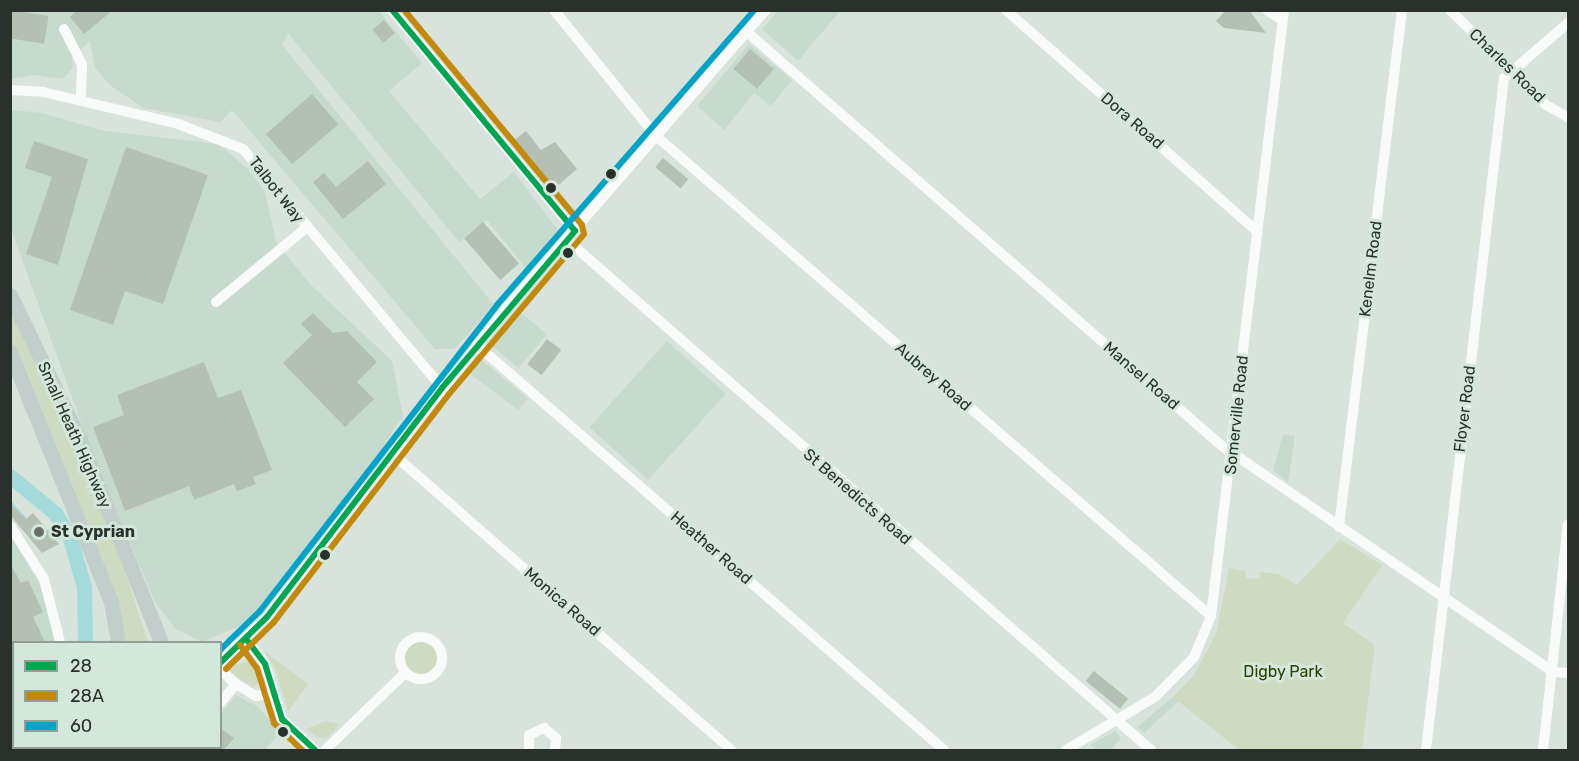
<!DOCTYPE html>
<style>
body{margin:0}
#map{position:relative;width:1579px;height:761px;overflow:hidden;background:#d8e3dc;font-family:Rubik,sans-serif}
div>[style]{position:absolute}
.built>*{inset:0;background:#c7dace;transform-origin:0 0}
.green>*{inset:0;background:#cfdbc0}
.round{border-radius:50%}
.stream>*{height:2px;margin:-1px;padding:0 1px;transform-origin:1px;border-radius:1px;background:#a4dbda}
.river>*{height:15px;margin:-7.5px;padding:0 7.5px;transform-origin:7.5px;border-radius:7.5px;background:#a4dbda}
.building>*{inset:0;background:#b4c0b4;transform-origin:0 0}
.minor>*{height:10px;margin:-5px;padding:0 5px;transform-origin:5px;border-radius:5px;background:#f9fbfa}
.minor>.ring{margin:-5px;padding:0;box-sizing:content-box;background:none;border:10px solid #f9fbfa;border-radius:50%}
.highway>*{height:15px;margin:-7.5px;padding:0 7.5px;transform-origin:7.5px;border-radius:7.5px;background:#c2cecb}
.bus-1>*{height:6px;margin:-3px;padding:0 3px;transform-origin:3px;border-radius:3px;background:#00a651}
.bus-2>*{height:6px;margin:-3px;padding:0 3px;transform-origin:3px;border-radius:3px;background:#c4890b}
.bus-3>*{height:6px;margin:-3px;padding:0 3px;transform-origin:3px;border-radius:3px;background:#02a3c6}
.dots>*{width:16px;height:16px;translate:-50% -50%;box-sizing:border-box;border:3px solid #d4e7db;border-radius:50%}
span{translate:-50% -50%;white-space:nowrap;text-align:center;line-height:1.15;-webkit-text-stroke:6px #d4e7db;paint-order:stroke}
.street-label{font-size:16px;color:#2a312d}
.poi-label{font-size:16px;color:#2a312d;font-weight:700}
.left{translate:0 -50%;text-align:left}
.park-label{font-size:16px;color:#313e00}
.frame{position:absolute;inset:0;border:12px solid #2a312d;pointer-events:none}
.legend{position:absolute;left:12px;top:641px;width:210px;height:108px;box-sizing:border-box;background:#d4e7db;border:2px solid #909e95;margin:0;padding:8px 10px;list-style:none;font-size:18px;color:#2a312d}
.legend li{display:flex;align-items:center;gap:12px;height:30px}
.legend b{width:30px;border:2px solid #909e95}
</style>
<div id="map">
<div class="built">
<i style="clip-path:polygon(11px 11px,379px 11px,422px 63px,389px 91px,480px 199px,514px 172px,558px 230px,526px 268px,487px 220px,459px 242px,288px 33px,282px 45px,494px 305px,454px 349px,435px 349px,232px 110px,220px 122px,143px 108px,110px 85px,95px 68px,90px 41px,72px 58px,73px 68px,62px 79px,34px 75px,11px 79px)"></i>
<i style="clip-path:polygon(778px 11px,778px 10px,840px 11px,798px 61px,762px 29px)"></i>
<i style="clip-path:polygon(749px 44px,792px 80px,771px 106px,754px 93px,724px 130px,697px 106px)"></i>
<i style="clip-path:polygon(11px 110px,42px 113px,105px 131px,218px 144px,249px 170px,265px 192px,276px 242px,310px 284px,392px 361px,403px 416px,378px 454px,247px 623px,202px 642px,176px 629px,156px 604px,94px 458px,11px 229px)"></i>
<i style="left:520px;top:312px;width:35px;height:44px;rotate:40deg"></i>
<i style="left:667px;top:341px;width:79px;height:116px;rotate:42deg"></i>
<i style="clip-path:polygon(481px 359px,528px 399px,518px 410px,469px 373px)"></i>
<i style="clip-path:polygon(1283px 434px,1295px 436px,1288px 482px,1273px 470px)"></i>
<i style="clip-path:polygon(10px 533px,46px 595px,57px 642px,14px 642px,14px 748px,83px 750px,11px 750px)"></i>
<i style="clip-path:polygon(236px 695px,257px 706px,280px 732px,265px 750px,195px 748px,220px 748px,221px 714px)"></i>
<i style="clip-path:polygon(1173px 697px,1179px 701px,1144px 733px,1137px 727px)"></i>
<i style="clip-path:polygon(1115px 731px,1121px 738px,1111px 750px,1097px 750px,1090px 745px)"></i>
</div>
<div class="green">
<i style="clip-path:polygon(11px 313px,108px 520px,148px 642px,126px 642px,118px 602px,11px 340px)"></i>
<i style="clip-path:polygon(1340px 539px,1382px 565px,1343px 623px,1375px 645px,1362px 750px,1239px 750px,1173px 697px,1194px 675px,1216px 634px,1229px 568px,1246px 571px,1246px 578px,1259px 579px,1260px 572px,1278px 574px,1297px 585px)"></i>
<i class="round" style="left:403px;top:640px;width:36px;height:36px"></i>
<i style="clip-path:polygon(264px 651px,308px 684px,288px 712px,275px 668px)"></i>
<i style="clip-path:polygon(253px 659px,262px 679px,253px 688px,227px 669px)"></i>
<i style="clip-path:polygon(326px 721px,340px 724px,328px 737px,319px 738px,306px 729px)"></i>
</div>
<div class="stream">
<i style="left:10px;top:501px;width:27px;rotate:48deg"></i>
<i style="left:45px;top:530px;width:25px;rotate:12deg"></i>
</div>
<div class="river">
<i style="left:10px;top:476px;width:58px;rotate:39.4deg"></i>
<i style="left:55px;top:513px;width:26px;rotate:58deg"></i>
<i style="left:69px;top:535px;width:54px;rotate:73.9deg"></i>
<i style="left:84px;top:587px;width:55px;rotate:89deg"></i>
<i style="left:86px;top:748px;width:2px;rotate:63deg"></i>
</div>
<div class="building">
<i style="left:10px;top:10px;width:39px;height:28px;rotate:9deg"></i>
<i style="clip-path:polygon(77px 10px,113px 10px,84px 34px,70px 17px)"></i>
<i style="clip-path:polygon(1226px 10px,1249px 10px,1266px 33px,1224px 28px,1216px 21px)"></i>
<i style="left:384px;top:20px;width:17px;height:15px;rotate:50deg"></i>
<i style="left:750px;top:49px;width:31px;height:26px;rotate:40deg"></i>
<i style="left:312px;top:94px;width:40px;height:61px;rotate:49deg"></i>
<i style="clip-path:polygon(526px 131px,541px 150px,555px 142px,577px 169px,554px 189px,513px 141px)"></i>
<i style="clip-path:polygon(34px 141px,88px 159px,58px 265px,26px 254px,52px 177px,25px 168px)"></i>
<i style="clip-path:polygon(126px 147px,208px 175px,163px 304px,125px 291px,113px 325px,70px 310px)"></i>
<i style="left:663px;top:158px;width:33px;height:12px;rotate:40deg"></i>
<i style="clip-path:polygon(368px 161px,386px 184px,343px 219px,313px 182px,324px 173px,336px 187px)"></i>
<i style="left:483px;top:222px;width:55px;height:25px;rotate:49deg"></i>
<i style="clip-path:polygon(313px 313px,333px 333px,347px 331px,377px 362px,357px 382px,374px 399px,345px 427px,283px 363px,312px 335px,301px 324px)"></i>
<i style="left:547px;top:339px;width:18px;height:32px;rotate:38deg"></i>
<i style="clip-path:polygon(204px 362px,218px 398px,241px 390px,272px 470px,253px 477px,256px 484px,237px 491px,234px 484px,194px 500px,189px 486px,125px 511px,93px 427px,124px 415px,117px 395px)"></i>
<i style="clip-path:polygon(10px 503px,26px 519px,33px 513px,59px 544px,42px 553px,10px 515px)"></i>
<i style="clip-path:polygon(10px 563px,21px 583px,28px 580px,43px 612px,33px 617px,45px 642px,10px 642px)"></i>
<i style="left:1094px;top:671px;width:44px;height:13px;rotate:39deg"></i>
<i style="clip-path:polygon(220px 728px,234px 738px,224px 750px,220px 750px)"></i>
</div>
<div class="minor">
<i style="left:392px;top:10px;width:287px;rotate:50.4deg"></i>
<i style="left:554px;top:10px;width:162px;rotate:51deg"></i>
<i style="left:656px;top:136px;width:734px;rotate:40.86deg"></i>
<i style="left:1006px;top:10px;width:334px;rotate:41.4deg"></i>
<i style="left:1267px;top:10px;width:18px;rotate:34deg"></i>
<i style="left:1450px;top:10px;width:135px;rotate:44.7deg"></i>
<i style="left:1546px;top:105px;width:25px;rotate:29deg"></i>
<i style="left:64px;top:29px;width:39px;rotate:63deg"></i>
<i style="left:82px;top:64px;width:37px;rotate:92deg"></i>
<i style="left:747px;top:32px;width:630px;rotate:41.07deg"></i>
<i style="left:1222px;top:446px;width:401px;rotate:34.3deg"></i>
<i style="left:1553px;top:672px;width:15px;rotate:4deg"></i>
<i style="left:10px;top:90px;width:33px;rotate:3deg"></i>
<i style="left:43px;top:92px;width:139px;rotate:13.3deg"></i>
<i style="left:178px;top:124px;width:70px;rotate:21deg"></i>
<i style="left:243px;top:149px;width:311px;rotate:50.2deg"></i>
<i style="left:567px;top:240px;width:775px;rotate:41.13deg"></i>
<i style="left:216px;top:302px;width:117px;rotate:-39.4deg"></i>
<i style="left:477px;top:345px;width:618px;rotate:40.93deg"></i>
<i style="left:392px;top:453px;width:451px;rotate:41.2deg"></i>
<i style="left:11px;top:527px;width:62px;rotate:57.6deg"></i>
<i style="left:44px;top:579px;width:65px;rotate:75.7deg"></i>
<i style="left:1339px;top:527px;width:521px;rotate:-83.05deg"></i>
<i class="ring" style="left:400px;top:637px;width:32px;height:32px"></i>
<i style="left:247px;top:640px;width:30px;rotate:53deg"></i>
<i style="left:265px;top:664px;width:58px;rotate:72.8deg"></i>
<i style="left:282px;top:719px;width:45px;rotate:43.2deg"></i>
<i style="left:220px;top:646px;width:22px;rotate:-8deg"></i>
<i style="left:220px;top:663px;width:66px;rotate:-44.4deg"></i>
<i style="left:267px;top:617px;width:387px;rotate:-52.2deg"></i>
<i style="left:504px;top:311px;width:399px;rotate:-49deg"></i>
<i style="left:224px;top:673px;width:16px;rotate:43deg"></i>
<i style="left:220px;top:703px;width:25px;rotate:-50deg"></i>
<i style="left:236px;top:684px;width:23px;rotate:31deg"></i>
<i style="left:256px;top:696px;width:15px;rotate:-8deg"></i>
<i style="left:325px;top:750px;width:111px;rotate:-43.9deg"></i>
<i style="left:529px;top:750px;width:15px;rotate:-90deg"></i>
<i style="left:529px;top:735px;width:17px;rotate:-25deg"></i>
<i style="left:544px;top:728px;width:16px;rotate:40deg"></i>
<i style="left:556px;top:738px;width:12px;rotate:95deg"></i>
<i style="left:1066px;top:750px;width:104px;rotate:-30.8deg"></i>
<i style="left:1155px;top:697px;width:56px;rotate:-45.7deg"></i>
<i style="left:1194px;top:657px;width:44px;rotate:-67.5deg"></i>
<i style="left:1211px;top:616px;width:610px;rotate:-83.13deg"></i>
<i style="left:1426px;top:750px;width:677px;rotate:-83.38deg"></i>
<i style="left:1504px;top:78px;width:84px;rotate:-40.7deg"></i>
<i style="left:1543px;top:750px;width:227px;rotate:-83.7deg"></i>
</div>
<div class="highway">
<i style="left:10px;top:295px;width:159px;rotate:64.2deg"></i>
<i style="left:79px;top:438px;width:220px;rotate:68.1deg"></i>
<i style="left:10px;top:352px;width:270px;rotate:68deg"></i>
<i style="left:111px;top:602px;width:41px;rotate:80.1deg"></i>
<i style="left:114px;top:750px;width:2px;rotate:-63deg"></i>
<i style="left:149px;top:750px;width:2px;rotate:-63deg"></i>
</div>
<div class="bus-1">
<i style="left:247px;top:640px;width:30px;rotate:53deg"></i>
<i style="left:265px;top:664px;width:58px;rotate:72.8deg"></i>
<i style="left:282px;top:719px;width:45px;rotate:43.2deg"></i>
<i style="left:220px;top:663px;width:66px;rotate:-44.4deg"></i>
<i style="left:267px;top:617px;width:288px;rotate:-52.6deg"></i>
<i style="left:442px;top:388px;width:206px;rotate:-49.7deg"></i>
<i style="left:575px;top:231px;width:287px;rotate:-129.6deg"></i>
</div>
<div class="bus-2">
<i style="left:240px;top:645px;width:29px;rotate:54deg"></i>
<i style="left:257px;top:668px;width:58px;rotate:72.8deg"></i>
<i style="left:274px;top:723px;width:39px;rotate:44deg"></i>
<i style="left:226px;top:669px;width:67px;rotate:-44.4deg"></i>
<i style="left:274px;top:622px;width:287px;rotate:-52.5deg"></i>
<i style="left:449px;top:394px;width:209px;rotate:-49.8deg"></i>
<i style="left:584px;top:234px;width:9px;rotate:-103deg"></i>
<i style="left:582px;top:225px;width:279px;rotate:-129.6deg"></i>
</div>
<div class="bus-3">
<i style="left:220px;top:650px;width:56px;rotate:-44.3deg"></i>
<i style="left:260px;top:611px;width:387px;rotate:-52.2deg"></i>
<i style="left:497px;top:305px;width:391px;rotate:-48.9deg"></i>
</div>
<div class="dots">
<i style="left:611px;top:174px;background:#2a312d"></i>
<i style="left:551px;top:188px;background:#2a312d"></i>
<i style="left:568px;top:253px;background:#2a312d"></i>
<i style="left:39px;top:532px;background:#676f6a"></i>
<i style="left:325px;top:555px;background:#2a312d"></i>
<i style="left:283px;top:732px;background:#2a312d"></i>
</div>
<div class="street-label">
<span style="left:1507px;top:66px;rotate:44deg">Charles Road</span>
<span style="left:1132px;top:121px;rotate:41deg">Dora Road</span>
<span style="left:276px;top:190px;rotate:52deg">Talbot Way</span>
<span style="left:1371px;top:269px;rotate:-83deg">Kenelm Road</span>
<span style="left:1141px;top:376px;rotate:41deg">Mansel Road</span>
<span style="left:933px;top:377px;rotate:41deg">Aubrey Road</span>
<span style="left:1465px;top:409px;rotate:-83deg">Floyer Road</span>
<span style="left:1237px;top:415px;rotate:-84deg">Somerville Road</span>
<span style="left:74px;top:435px;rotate:66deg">Small Heath Highway</span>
<span style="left:857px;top:497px;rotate:41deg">St Benedicts Road</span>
<span style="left:711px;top:548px;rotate:41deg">Heather Road</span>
<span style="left:562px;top:602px;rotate:41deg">Monica Road</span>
</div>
<div class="poi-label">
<span class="left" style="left:51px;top:532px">St Cyprian</span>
</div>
<div class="park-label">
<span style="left:1283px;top:672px">Digby Park</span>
</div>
<div class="frame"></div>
<ul class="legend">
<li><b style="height:8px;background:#00a651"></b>28</li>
<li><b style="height:8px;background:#c4890b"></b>28A</li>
<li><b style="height:8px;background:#02a3c6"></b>60</li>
</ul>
</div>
